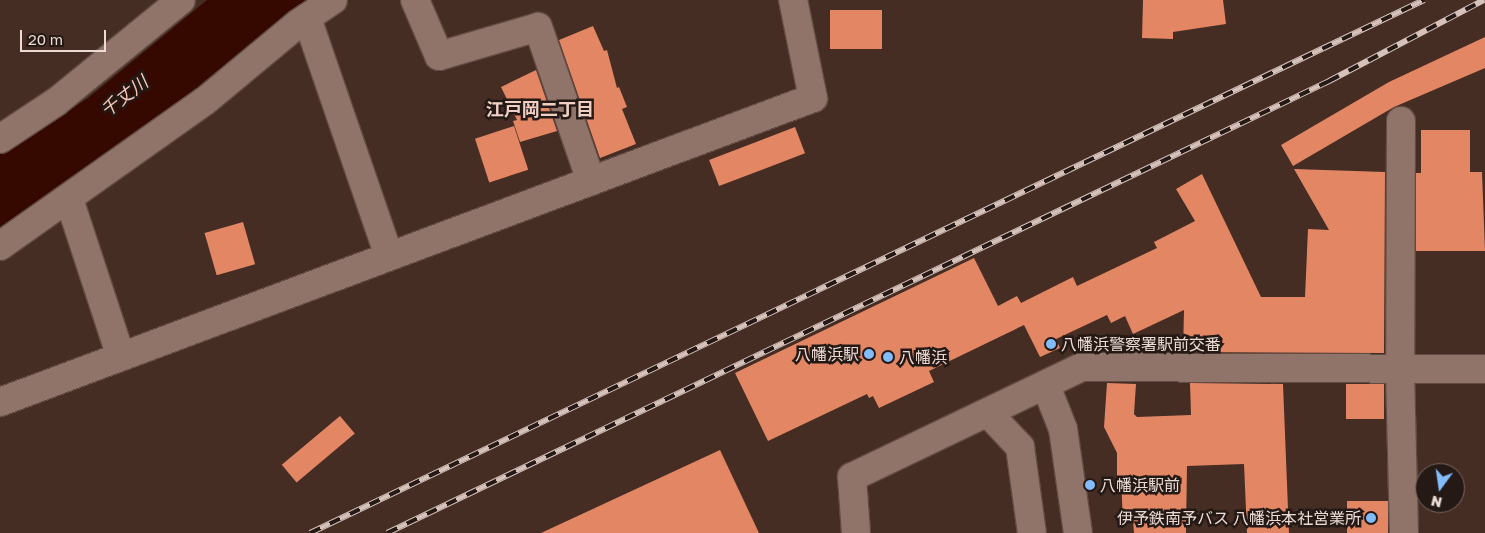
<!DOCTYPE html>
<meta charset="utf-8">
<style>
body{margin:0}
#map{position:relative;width:1485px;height:533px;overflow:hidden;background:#462d24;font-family:"Golos Text","Noto Sans JP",sans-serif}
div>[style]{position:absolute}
.water>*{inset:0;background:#350900}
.building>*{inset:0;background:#e38664;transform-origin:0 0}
.roads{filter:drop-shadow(1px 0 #614c45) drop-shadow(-1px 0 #614c45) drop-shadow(0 1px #614c45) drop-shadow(0 -1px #614c45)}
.minor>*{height:28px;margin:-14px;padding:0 14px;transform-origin:14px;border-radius:14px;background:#907369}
.rail>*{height:5.5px;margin-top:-2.75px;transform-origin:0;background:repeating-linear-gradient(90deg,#241915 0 11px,#d4c2bb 0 22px);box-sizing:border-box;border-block:1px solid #d4c2bb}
.dots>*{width:14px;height:14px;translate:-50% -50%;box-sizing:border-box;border:2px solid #241915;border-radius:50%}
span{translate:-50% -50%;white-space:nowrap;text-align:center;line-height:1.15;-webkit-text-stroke:5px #241915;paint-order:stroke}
.poi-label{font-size:16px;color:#ecdbd5}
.left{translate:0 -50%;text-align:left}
.right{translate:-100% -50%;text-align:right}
.water-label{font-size:18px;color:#fac8b7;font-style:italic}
.neighbourhood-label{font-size:18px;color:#f0d0c5;font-weight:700}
.north{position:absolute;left:1415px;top:463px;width:50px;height:50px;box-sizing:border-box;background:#241915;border:1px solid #746762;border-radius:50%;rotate:194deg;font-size:14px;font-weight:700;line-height:20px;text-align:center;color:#ecdbd5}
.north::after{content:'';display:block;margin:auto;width:18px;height:22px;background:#82bcfa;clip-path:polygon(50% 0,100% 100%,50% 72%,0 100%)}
.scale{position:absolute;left:20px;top:30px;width:86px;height:22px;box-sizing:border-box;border:2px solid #ecdbd5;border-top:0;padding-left:6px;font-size:15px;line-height:18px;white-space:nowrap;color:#ecdbd5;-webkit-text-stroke:4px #241915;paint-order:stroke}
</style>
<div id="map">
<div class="water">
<i style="clip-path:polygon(207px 0,310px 0,136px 138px,0 231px,0 154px,88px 98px)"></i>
</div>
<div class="building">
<i style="clip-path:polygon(1143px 0,1223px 0,1226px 24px,1173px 32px,1173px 39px,1142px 38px)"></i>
<i style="left:830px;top:10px;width:52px;height:39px"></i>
<i style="clip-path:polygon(593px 26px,604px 51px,607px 50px,617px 88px,619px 87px,627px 107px,622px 109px,636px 144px,600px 158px,559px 40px)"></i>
<i style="clip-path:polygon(1485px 37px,1485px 68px,1394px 107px,1293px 166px,1281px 145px,1389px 82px)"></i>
<i style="clip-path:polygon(536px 70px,557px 131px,520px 142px,513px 121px,517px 120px,501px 87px)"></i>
<i style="left:514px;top:126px;width:46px;height:41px;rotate:72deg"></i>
<i style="left:795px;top:127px;width:28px;height:92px;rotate:69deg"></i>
<i style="clip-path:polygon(1421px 130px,1470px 130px,1470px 172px,1482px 172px,1485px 251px,1416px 251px,1416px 173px,1421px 173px)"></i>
<i style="clip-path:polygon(1294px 169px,1385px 172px,1384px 353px,1183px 352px,1184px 310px,1133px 334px,1125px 316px,1111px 323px,1107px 315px,1056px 339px,1060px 348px,1040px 357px,1024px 325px,929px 371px,934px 382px,879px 408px,873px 396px,869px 398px,867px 394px,768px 441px,735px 373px,974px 258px,998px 306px,1017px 296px,1021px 303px,1073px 277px,1077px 286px,1157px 248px,1154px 242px,1195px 221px,1176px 189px,1202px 174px,1261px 297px,1305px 297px,1308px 229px,1329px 230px)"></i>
<i style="left:243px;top:222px;width:44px;height:40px;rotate:74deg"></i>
<i style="clip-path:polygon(1107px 383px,1136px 384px,1134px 414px,1137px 417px,1191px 415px,1190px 383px,1283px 384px,1289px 533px,1247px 533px,1244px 464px,1187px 466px,1186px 533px,1134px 533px,1133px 520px,1123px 521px,1121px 479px,1117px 479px,1117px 453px,1104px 427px)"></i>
<i style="left:1346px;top:384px;width:38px;height:35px"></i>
<i style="left:340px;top:416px;width:23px;height:76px;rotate:50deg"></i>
<i style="clip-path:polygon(720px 450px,759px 533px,541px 533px)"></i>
<i style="left:1388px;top:501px;width:32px;height:41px;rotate:90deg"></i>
</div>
<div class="roads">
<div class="minor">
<i style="left:415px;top:0;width:61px;rotate:66.8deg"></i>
<i style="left:439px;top:56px;width:103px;rotate:-16.3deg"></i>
<i style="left:538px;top:27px;width:163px;rotate:71deg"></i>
<i style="left:307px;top:18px;width:252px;rotate:71deg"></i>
<i style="left:1401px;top:121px;width:250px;rotate:90.2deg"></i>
<i style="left:1400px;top:371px;width:162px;rotate:88.6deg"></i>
<i style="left:0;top:139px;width:67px;rotate:-33.5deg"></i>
<i style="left:56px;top:102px;width:161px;rotate:-39.2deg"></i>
<i style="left:69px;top:199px;width:166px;rotate:71.8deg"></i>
<i style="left:0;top:246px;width:251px;rotate:-35.3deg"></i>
<i style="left:205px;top:101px;width:122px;rotate:-39.7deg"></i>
<i style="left:299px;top:23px;width:41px;rotate:-34.1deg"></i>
<i style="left:1046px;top:386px;width:46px;rotate:68.4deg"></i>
<i style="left:1063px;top:429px;width:105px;rotate:81.8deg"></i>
<i style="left:0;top:402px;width:868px;rotate:-20.5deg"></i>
<i style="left:813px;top:98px;width:100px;rotate:-101.5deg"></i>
<i style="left:988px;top:413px;width:47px;rotate:46.7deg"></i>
<i style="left:1020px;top:447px;width:87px;rotate:82.1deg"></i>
<i style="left:856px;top:533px;width:56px;rotate:-94.1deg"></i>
<i style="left:852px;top:477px;width:255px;rotate:-25.6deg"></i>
<i style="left:1082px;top:367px;width:403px;rotate:0.3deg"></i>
</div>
</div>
<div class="rail">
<i style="left:310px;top:533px;width:1235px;rotate:-25.57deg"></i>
<i style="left:387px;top:533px;width:1045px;rotate:-25.63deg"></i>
<i style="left:1329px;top:81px;width:175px;rotate:-27.6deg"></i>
</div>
<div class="dots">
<i style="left:1051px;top:344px;background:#82bcfa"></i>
<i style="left:869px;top:354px;background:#82bcfa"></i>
<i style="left:888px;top:357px;background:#82bcfa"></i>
<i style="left:1090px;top:485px;background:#82bcfa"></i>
<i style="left:1371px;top:518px;background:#82bcfa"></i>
</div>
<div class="poi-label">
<span class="left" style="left:1061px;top:344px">八幡浜警察署駅前交番</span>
<span class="right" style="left:859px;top:354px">八幡浜駅</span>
<span class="left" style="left:899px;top:357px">八幡浜</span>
<span class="left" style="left:1100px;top:485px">八幡浜駅前</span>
<span class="right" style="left:1361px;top:518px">伊予鉄南予バス 八幡浜本社営業所</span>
</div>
<div class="water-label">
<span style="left:124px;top:96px;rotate:-38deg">千丈川</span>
</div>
<div class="neighbourhood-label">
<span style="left:540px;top:109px">江戸岡二丁目</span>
</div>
<div class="north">N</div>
<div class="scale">20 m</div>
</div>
